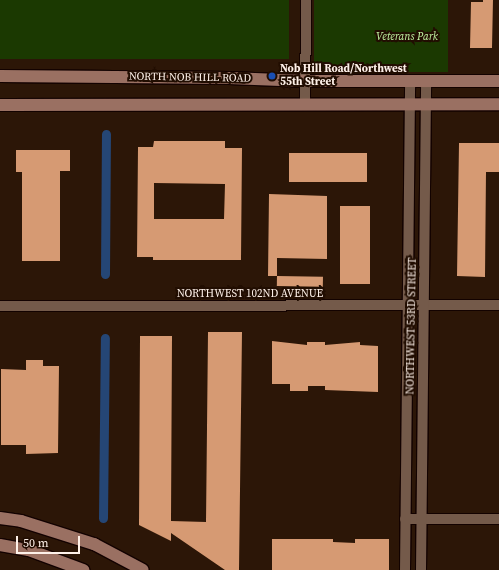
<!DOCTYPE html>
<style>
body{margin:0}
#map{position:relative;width:499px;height:570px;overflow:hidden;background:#2c1607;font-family:"Source Serif 4",serif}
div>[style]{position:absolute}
.green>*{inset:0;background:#1b3901;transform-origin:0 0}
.canal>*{height:9px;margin:-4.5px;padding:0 4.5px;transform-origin:4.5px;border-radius:4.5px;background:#254675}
.building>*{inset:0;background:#d69a73;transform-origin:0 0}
.roads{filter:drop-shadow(1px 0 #130200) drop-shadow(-1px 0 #130200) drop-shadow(0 1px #130200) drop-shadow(0 -1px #130200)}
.street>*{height:10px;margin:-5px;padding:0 5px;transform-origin:5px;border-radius:5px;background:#745a4a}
.secondary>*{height:12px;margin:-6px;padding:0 6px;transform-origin:6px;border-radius:6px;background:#9a7062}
.dots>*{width:11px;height:11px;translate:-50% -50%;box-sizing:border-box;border:2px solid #210d01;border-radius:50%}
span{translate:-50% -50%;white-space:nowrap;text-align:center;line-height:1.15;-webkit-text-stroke:4px #210d01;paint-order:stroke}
.park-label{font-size:11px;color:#c2f5a3;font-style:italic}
.poi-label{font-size:11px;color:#fef1e9;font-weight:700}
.left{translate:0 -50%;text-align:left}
.street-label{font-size:11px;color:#fef1e9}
.scale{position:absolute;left:16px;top:536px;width:64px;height:18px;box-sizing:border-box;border:2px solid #fef1e9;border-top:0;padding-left:5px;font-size:12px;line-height:14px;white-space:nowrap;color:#fef1e9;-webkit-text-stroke:3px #210d01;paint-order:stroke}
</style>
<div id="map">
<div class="green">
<i style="left:0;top:0;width:289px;height:59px"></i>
<i style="left:314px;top:0;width:134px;height:72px"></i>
</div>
<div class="canal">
<i style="left:105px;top:274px;width:140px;rotate:-89.6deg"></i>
<i style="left:103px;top:518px;width:180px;rotate:-89.4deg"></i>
</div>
<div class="building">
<i style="clip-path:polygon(483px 0,493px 0,492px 48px,470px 48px,471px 2px,483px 2px)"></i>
<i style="clip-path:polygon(evenodd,154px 141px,225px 141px,225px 148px,242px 148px,241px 260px,153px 260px,153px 257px,137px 257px,138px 147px,153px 147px,154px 141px,154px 183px,225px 184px,224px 219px,154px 219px,154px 183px)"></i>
<i style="clip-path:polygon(459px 143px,499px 143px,499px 172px,486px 172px,485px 277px,457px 276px)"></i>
<i style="clip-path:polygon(16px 150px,70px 150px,70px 171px,60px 171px,60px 261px,22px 261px,22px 172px,16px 172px)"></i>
<i style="left:289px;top:153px;width:78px;height:29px"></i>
<i style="clip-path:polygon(269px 194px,327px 196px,327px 259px,277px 258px,277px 276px,268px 276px)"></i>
<i style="left:340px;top:206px;width:30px;height:78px"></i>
<i style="left:277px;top:276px;width:46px;height:10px;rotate:1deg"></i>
<i style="clip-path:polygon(208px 332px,242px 332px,239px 570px,225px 570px,171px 533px,171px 541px,139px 525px,140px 336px,172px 336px,171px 521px,206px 522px)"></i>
<i style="clip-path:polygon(272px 341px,307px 345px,307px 342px,325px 342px,325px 345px,360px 342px,360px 345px,378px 346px,378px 392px,325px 390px,325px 386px,308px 386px,308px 391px,290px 391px,290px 384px,272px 384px)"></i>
<i style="clip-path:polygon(26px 360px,43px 360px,43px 366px,59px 366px,58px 453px,26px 454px,26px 445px,1px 445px,1px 369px,26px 370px)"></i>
<i style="clip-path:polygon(272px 539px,333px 539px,333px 542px,355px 543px,355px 539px,389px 539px,389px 570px,272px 570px)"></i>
</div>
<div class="roads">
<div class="street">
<i style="left:305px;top:104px;width:104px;rotate:-89.4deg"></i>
<i style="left:0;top:306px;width:499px;rotate:-0.1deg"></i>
<i style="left:405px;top:519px;width:94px"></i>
<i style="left:405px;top:570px;width:488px;rotate:-89.4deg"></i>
<i style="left:421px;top:570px;width:488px;rotate:-89.4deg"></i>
</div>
<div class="secondary">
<i style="left:0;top:76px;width:229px;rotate:0.5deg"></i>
<i style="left:229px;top:78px;width:77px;rotate:2.2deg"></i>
<i style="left:306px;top:81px;width:193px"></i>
<i style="left:0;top:105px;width:499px;rotate:-0.1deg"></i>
<i style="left:0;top:518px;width:21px;rotate:8deg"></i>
<i style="left:21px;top:521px;width:77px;rotate:17.5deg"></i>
<i style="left:94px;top:544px;width:55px;rotate:28deg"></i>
<i style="left:0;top:545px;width:29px;rotate:10deg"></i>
<i style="left:29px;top:550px;width:58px;rotate:20.3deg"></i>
</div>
</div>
<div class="dots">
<i style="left:272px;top:76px;background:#1a4fb4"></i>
</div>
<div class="park-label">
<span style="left:407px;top:37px">Veterans Park</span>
</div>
<div class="poi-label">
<span class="left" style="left:280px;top:76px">Nob Hill Road/Northwest<br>55th Street</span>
</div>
<div class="street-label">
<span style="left:190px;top:78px;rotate:1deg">NORTH NOB HILL ROAD</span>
<span style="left:250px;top:294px">NORTHWEST 102ND AVENUE</span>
<span style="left:412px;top:326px;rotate:-89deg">NORTHWEST 53RD STREET</span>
</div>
<div class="scale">50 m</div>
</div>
